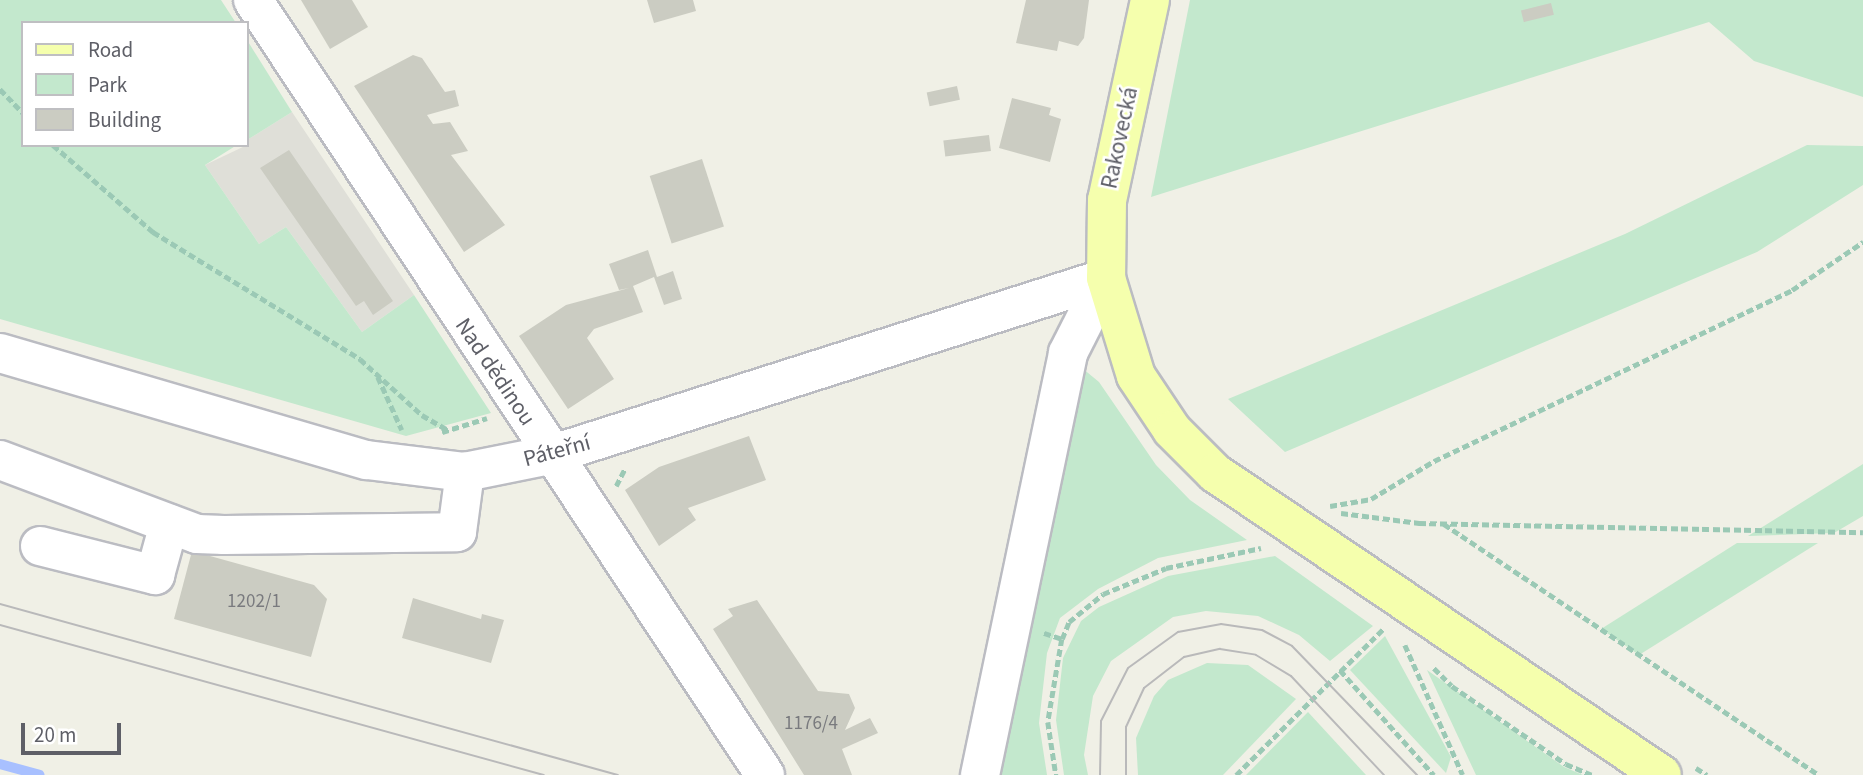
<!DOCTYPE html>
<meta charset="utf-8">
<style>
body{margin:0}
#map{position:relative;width:1863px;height:775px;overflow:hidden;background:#f0f0e6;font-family:"Source Sans 3",sans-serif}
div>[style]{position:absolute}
.industrial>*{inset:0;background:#dfdfd8}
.green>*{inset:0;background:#c3e8cd}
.stream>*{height:10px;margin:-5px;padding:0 5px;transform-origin:5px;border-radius:5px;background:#a8c0ff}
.building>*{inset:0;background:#cbccc2;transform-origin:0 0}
.path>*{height:4.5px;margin-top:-2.25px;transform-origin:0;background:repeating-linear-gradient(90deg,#9bc9b5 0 7px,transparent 0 10.5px)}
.roads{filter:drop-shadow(2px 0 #bbbcc2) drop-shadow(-2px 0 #bbbcc2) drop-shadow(0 2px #bbbcc2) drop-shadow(0 -2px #bbbcc2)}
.minor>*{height:38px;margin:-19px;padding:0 19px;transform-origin:19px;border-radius:19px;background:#fff}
.major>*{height:38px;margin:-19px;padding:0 19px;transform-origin:19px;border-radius:19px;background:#f5ffad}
.tram>*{height:2px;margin:-1px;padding:0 1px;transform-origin:1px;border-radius:1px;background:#b9b9ba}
span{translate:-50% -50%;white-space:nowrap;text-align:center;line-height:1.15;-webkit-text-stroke:5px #fff;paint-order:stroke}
.number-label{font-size:19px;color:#797a7e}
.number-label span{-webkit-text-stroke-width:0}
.street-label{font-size:23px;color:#5e5f67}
.legend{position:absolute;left:21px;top:21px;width:228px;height:126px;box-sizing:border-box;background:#fff;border:2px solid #bfbfc2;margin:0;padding:9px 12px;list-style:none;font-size:21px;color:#5e5f67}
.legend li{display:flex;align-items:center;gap:14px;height:35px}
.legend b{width:35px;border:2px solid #bfbfc2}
.scale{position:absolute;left:21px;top:723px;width:100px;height:32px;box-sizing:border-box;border:4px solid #5e5f67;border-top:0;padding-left:9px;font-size:21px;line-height:24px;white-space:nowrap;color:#5e5f67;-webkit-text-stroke:5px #fff;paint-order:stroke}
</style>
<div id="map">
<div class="industrial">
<i style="clip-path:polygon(292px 112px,414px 295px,362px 332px,286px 227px,259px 244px,205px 165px,247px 145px,247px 140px)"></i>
</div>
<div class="green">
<i style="clip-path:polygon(0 0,221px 0,236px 23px,23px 23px,23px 145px,237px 145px,205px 165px,259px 244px,286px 227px,362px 332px,414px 295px,491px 413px,406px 436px,0 319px)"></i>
<i style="clip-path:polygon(1190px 0,1863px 0,1863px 97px,1754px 61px,1709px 22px,1151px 197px)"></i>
<i style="clip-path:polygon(247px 40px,292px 112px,247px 140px)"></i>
<i style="clip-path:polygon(1807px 145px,1863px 146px,1863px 185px,1757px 252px,1285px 452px,1228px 399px,1625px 234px)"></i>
<i style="clip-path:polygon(1082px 368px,1099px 382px,1156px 465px,1190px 500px,1247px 540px,1158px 558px,1098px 589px,1060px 618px,1047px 653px,1039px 723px,1047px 775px,985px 775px)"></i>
<i style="clip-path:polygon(1863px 464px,1863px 516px,1834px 533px,1748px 536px)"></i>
<i style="clip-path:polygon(1737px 543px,1818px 543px,1639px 655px,1601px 629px)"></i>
<i style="clip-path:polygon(1275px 556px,1373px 626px,1330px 661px,1299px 635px,1258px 616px,1206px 611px,1173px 617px,1111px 661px,1093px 696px,1084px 755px,1088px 775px,1064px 775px,1056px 720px,1063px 658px,1081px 621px,1099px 607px,1168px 576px)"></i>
<i style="clip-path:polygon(1385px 636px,1451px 757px,1446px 773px,1350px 670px)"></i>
<i style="clip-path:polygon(1207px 663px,1248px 665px,1296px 699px,1223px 775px,1138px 775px,1136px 738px,1154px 696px,1168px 680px)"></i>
<i style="clip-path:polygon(1427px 670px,1564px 767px,1583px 775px,1476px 775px)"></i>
<i style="clip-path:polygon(1308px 712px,1366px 775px,1246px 775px)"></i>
</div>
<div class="stream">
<i style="left:0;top:764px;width:41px;rotate:15.4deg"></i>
</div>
<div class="building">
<i style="clip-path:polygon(301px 0,352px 0,368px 27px,330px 49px)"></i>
<i style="clip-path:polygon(647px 0,693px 0,696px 11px,654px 23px)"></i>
<i style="clip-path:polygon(1026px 0,1089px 0,1084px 38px,1078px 46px,1059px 41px,1057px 51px,1016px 43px)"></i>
<i style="left:1551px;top:3px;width:12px;height:31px;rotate:76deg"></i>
<i style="clip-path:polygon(413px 55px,422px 58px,445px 92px,455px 90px,459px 106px,427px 115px,433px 124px,450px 122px,468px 151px,451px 155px,505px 225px,464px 252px,354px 86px)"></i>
<i style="left:957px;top:86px;width:14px;height:31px;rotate:78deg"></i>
<i style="clip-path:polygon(1012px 98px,1051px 108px,1049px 115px,1061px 119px,1050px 162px,999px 148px)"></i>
<i style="left:989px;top:135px;width:16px;height:46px;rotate:83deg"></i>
<i style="clip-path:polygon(289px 150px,393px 301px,373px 315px,364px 301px,356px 306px,260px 168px)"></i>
<i style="left:702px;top:159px;width:71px;height:55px;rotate:72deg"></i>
<i style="clip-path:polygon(648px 250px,657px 277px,673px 271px,682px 299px,664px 305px,654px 277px,633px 286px,643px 312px,594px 329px,587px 338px,614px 379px,568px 409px,519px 336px,566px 305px,629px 288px,619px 290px,609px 264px)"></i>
<i style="clip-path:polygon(749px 436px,766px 480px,688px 508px,696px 520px,659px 546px,625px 490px,659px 467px)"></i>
<i style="clip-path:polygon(192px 551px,314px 585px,327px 599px,311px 657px,174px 619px)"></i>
<i style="clip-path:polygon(413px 598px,481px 619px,482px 614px,504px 620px,491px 663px,402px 638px)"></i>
<i style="clip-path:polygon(757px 600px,818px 691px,849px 694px,855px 708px,845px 730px,870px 718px,878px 733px,842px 749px,852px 775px,804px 775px,713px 629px,733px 616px,728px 609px)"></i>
</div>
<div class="path">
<i style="left:0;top:89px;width:33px;rotate:46deg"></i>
<i style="left:53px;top:145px;width:133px;rotate:41deg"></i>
<i style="left:153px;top:232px;width:243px;rotate:31.5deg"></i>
<i style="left:360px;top:359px;width:84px;rotate:42.1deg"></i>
<i style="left:422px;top:415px;width:30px;rotate:30deg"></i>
<i style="left:378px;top:377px;width:58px;rotate:65.6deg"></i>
<i style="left:442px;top:432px;width:47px;rotate:-17.3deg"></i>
<i style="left:616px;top:486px;width:20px;rotate:-63deg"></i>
<i style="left:1330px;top:506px;width:42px;rotate:-9.7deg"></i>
<i style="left:1371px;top:499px;width:74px;rotate:-31.1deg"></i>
<i style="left:1434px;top:461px;width:397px;rotate:-25.5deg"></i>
<i style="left:1792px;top:290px;width:86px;rotate:-34.1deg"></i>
<i style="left:1341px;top:513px;width:79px;rotate:7.3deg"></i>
<i style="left:1419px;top:523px;width:444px;rotate:1.2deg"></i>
<i style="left:1444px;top:524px;width:451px;rotate:33.8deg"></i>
<i style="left:1044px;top:633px;width:19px;rotate:18deg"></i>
<i style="left:1062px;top:639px;width:84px;rotate:99.6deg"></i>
<i style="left:1048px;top:722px;width:54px;rotate:81.4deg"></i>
<i style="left:1062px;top:639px;width:18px;rotate:-68deg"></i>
<i style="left:1069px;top:622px;width:44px;rotate:-39.5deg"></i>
<i style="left:1103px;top:594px;width:68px;rotate:-22.4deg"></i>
<i style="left:1166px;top:568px;width:97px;rotate:-11.9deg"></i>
<i style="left:1405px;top:645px;width:142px;rotate:66deg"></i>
<i style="left:1434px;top:668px;width:25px;rotate:45deg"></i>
<i style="left:1452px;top:686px;width:138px;rotate:34.4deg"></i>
<i style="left:1566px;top:764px;width:28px;rotate:23deg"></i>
<i style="left:1340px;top:670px;width:141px;rotate:48.2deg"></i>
<i style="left:1696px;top:768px;width:13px;rotate:32deg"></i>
<i style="left:1236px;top:775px;width:209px;rotate:-44.8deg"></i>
</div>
<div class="roads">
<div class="minor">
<i style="left:253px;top:0;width:929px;rotate:56.55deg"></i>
<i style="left:0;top:353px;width:382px;rotate:16.3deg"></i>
<i style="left:367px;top:460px;width:99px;rotate:7deg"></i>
<i style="left:465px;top:472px;width:87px;rotate:-11.3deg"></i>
<i style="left:550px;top:455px;width:583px;rotate:-17.66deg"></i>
<i style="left:0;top:460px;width:210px;rotate:20.6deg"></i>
<i style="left:197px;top:534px;width:27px;rotate:2deg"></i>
<i style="left:224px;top:535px;width:233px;rotate:-0.7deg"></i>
<i style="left:457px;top:532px;width:61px;rotate:-82.4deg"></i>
<i style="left:40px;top:546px;width:119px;rotate:14.2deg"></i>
<i style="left:155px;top:575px;width:53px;rotate:-74.6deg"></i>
<i style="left:980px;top:775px;width:431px;rotate:-78.2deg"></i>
<i style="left:1068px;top:353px;width:84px;rotate:-63.1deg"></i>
</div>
<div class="major">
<i style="left:1150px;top:0;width:205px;rotate:102.1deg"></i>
<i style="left:1107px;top:200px;width:78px;rotate:90.7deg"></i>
<i style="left:1106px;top:278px;width:102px;rotate:73deg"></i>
<i style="left:1136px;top:376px;width:65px;rotate:56.3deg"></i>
<i style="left:1172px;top:430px;width:61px;rotate:45deg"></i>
<i style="left:1215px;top:473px;width:539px;rotate:34.04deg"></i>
</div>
</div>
<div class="tram">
<i style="left:0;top:604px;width:641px;rotate:15.47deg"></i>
<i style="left:0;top:625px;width:564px;rotate:15.42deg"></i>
<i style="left:1100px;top:775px;width:54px;rotate:-88.9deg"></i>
<i style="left:1101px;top:721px;width:59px;rotate:-63deg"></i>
<i style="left:1128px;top:668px;width:62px;rotate:-35.8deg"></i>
<i style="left:1178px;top:632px;width:44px;rotate:-10.5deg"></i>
<i style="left:1221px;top:624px;width:41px;rotate:8.3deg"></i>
<i style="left:1262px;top:630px;width:34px;rotate:28deg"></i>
<i style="left:1292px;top:646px;width:180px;rotate:45.9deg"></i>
<i style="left:1126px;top:775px;width:48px;rotate:-90deg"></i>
<i style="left:1126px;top:727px;width:43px;rotate:-65.2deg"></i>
<i style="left:1144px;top:688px;width:51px;rotate:-37.8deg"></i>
<i style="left:1184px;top:657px;width:37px;rotate:-13deg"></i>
<i style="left:1220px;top:649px;width:36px;rotate:9deg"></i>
<i style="left:1256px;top:655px;width:41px;rotate:31deg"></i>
<i style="left:1291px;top:676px;width:136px;rotate:46.8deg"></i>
</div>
<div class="number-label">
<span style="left:254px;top:602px">1202/1</span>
<span style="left:811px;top:724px">1176/4</span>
</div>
<div class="street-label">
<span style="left:1120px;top:138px;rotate:-78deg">Rakovecká</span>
<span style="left:495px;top:372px;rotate:56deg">Nad dědinou</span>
<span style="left:557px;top:451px;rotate:-15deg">Páteřní</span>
</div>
<ul class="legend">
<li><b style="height:9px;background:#f5ffad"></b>Road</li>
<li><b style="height:19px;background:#c3e8cd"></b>Park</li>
<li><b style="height:19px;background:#cbccc2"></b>Building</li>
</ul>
<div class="scale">20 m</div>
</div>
